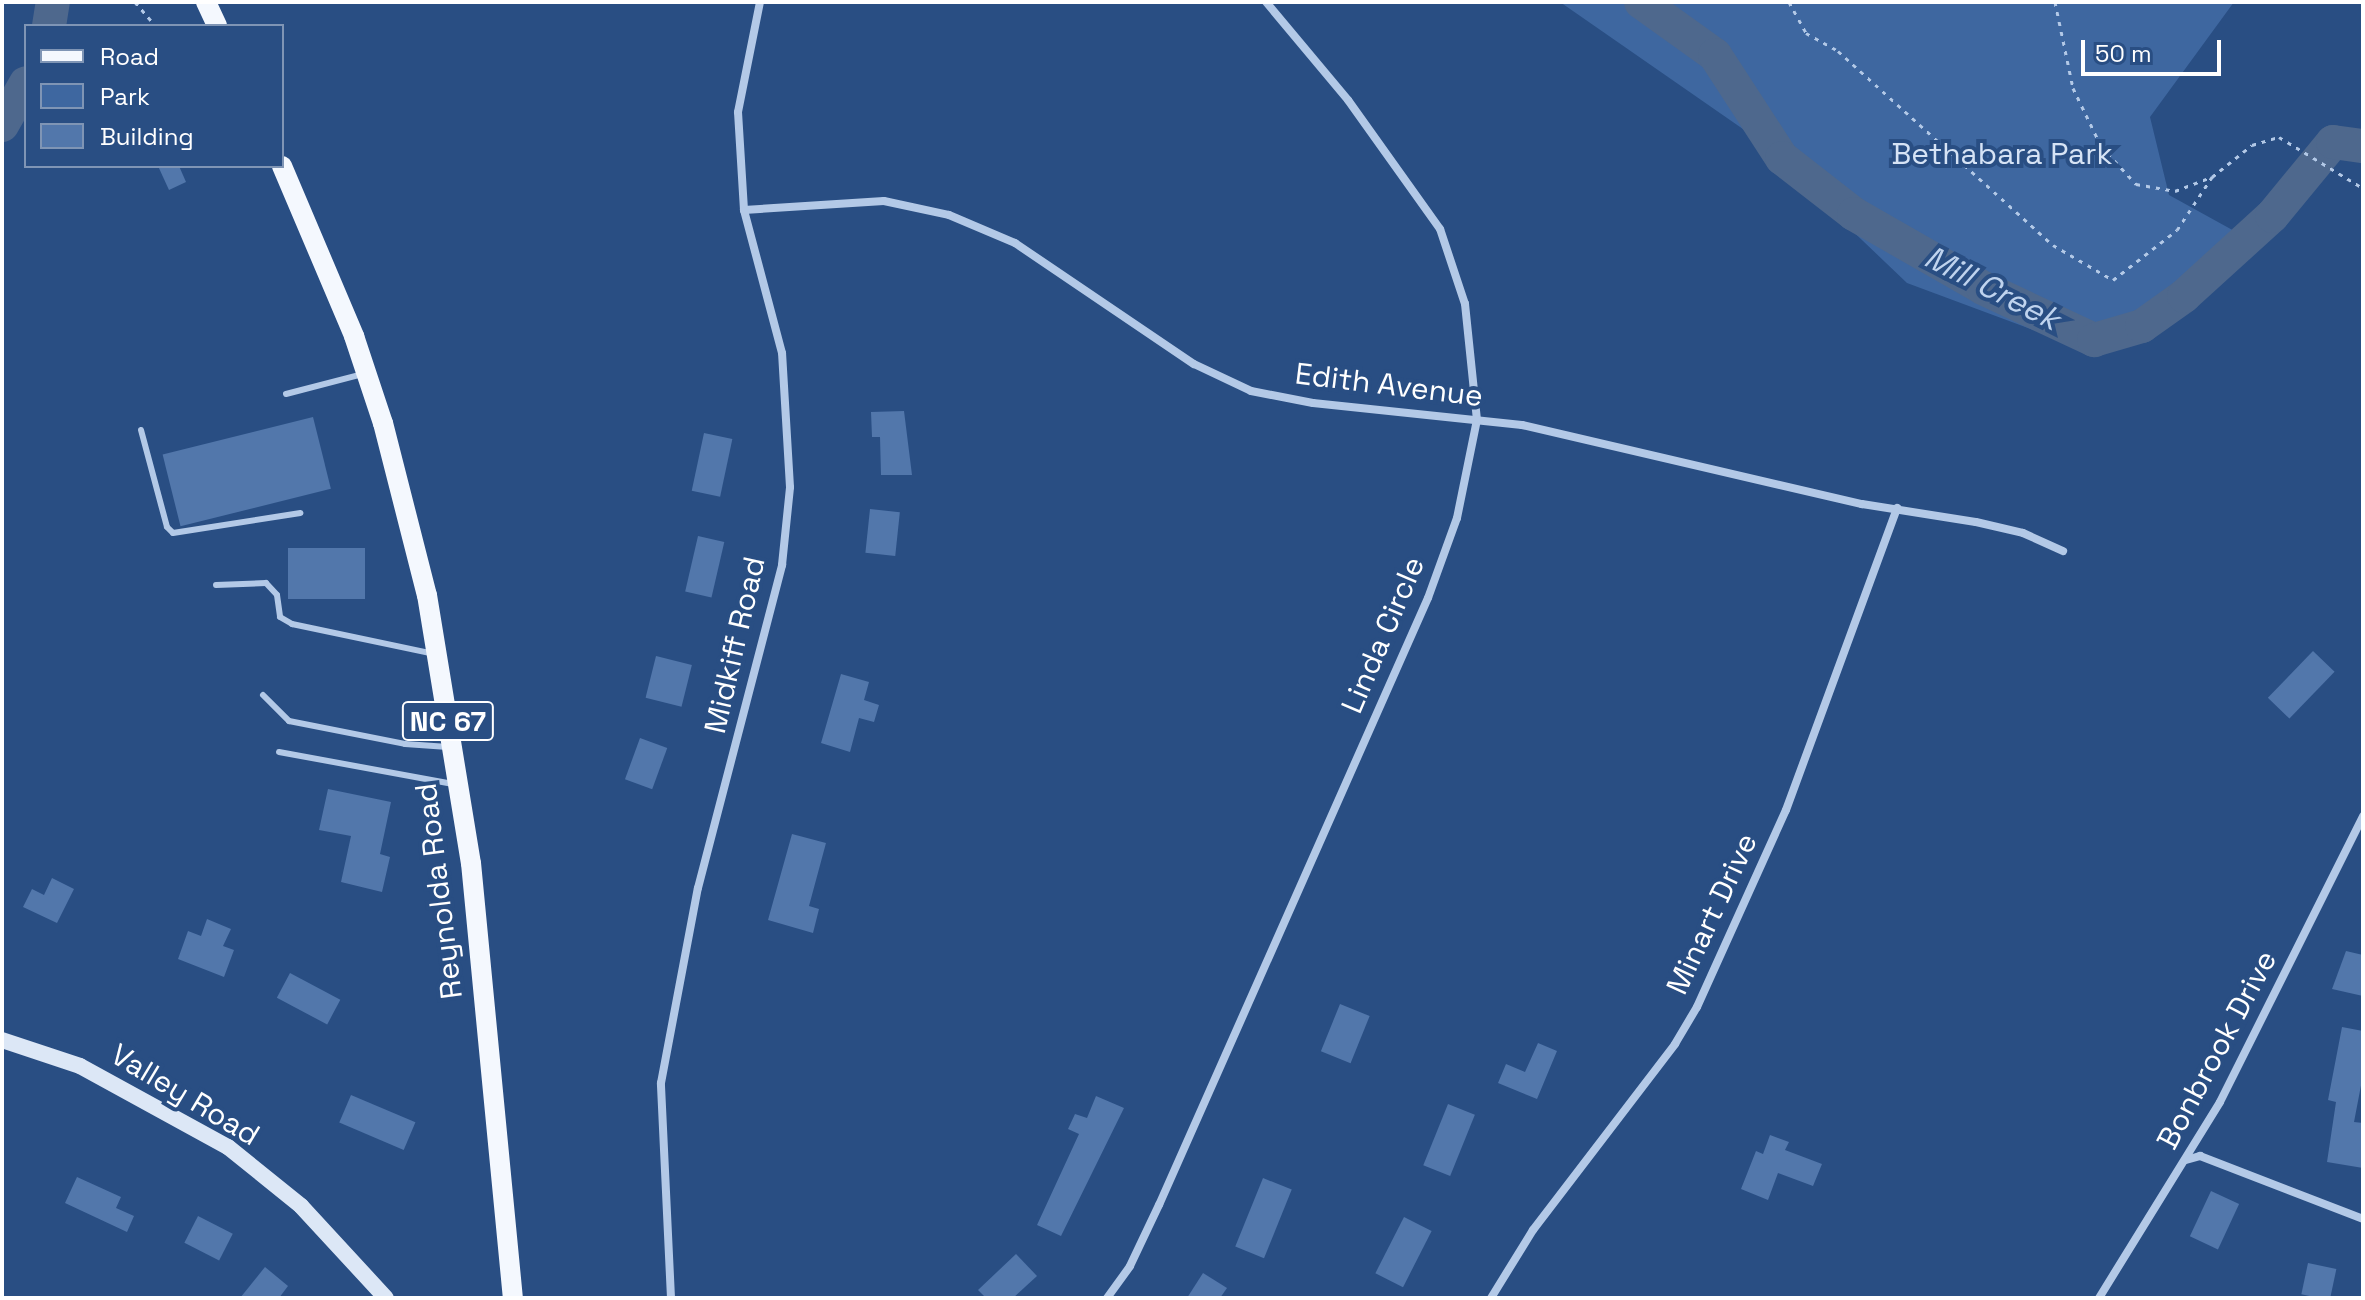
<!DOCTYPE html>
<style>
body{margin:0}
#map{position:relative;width:2365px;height:1300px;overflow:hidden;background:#294e83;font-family:"Space Grotesk",sans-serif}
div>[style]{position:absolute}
.green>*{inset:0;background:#3e67a0}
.river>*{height:34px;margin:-17px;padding:0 17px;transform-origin:17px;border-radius:17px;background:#4e688d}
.building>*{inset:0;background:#5277ab;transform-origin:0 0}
.path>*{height:3px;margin-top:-1.5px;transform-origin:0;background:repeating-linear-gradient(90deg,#b3c9e7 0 4px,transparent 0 10px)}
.lane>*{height:6px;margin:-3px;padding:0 3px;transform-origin:3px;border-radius:3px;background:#b3c9e7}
.street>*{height:8px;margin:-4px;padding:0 4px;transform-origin:4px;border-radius:4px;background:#b3c9e7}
.secondary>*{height:16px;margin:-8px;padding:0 8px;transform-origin:8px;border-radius:8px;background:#dce7f6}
.primary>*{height:20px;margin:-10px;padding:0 10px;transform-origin:10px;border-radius:10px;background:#f4f8fe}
span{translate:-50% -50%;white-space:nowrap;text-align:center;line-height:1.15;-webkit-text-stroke:8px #294e83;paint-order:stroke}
.shield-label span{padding:2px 6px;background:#294e83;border:2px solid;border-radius:6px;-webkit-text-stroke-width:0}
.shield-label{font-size:28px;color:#fff;font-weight:700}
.park-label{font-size:30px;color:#d6e3f5}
.street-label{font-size:30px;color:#fff}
.water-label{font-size:32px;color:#bfd3ee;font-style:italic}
.frame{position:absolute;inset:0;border:4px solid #fff;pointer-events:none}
.legend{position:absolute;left:24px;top:24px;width:260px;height:144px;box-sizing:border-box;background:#294e83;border:2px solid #7f95b5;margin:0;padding:10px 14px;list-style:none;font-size:24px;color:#fff}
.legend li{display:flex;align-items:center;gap:16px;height:40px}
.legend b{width:40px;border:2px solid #7f95b5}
.scale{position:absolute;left:2081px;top:40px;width:140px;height:36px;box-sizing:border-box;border:4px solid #fff;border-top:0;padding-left:10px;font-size:24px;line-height:28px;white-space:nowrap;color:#fff;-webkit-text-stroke:6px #294e83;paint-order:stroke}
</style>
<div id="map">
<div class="green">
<i style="clip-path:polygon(1560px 2px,2234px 2px,2150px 117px,2169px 195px,2256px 243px,2167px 315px,2082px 348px,1907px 283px,1753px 136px)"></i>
</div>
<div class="river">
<i style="left:1641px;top:2px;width:91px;rotate:35.6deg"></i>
<i style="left:1715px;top:55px;width:123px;rotate:57deg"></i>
<i style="left:1782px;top:158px;width:91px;rotate:37.9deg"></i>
<i style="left:1854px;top:214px;width:149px;rotate:29.8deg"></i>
<i style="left:1983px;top:288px;width:123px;rotate:25.1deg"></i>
<i style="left:2094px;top:340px;width:50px;rotate:-16.3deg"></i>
<i style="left:2142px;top:326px;width:52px;rotate:-35.5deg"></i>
<i style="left:2184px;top:296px;width:119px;rotate:-42.3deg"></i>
<i style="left:2272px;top:216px;width:96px;rotate:-50.5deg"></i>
<i style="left:2333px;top:142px;width:30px;rotate:8deg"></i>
<i style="left:49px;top:26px;width:24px;rotate:-81deg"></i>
<i style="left:2px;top:125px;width:48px;rotate:-60.3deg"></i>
</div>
<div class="building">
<i style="clip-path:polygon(158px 166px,179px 166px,186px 182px,169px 190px)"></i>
<i style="clip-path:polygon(904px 411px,912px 475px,881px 475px,880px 437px,872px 437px,871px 412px)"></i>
<i style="left:313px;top:417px;width:74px;height:155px;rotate:76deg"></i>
<i style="left:704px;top:433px;width:29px;height:59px;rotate:12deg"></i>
<i style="left:870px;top:509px;width:30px;height:44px;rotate:6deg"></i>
<i style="left:698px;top:536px;width:27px;height:57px;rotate:13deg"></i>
<i style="left:288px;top:548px;width:77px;height:51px"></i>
<i style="left:2313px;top:651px;width:30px;height:65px;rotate:44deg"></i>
<i style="left:656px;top:656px;width:37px;height:43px;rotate:14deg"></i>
<i style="clip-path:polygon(841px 674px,869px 682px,864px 700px,879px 705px,874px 722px,859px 718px,850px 752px,821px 743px)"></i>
<i style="left:640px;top:738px;width:29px;height:44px;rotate:20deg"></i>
<i style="clip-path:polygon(328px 789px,391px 802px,380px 854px,390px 857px,382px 892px,341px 882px,351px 836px,319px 830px)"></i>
<i style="clip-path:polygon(792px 834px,826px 843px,809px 906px,819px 909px,813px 933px,768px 920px)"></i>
<i style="clip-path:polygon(52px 878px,74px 889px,57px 923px,23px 907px,32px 889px,44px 895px)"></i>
<i style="clip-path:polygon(207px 919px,231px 929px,223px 946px,234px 950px,224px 977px,178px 959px,188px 931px,201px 936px)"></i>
<i style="clip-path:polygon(2346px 951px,2363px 955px,2363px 996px,2332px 989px)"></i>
<i style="left:290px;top:973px;width:57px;height:28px;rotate:28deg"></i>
<i style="left:1340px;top:1004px;width:32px;height:51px;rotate:22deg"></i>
<i style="clip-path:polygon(2342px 1027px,2363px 1031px,2363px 1075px,2354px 1122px,2363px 1123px,2363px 1168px,2327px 1162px,2336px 1102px,2328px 1100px)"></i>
<i style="clip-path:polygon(1538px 1043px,1557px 1051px,1537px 1099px,1498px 1083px,1506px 1064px,1525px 1072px)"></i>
<i style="left:351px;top:1095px;width:70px;height:30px;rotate:23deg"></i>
<i style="clip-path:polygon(1096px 1096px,1124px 1108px,1061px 1236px,1037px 1225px,1079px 1134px,1068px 1129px,1075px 1114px,1087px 1118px)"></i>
<i style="left:1448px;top:1104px;width:29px;height:66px;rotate:22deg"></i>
<i style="clip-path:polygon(1770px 1135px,1789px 1142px,1785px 1150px,1822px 1164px,1813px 1186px,1778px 1173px,1768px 1200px,1741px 1189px,1756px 1151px,1763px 1154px)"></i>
<i style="clip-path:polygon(77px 1177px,121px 1197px,116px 1208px,134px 1216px,127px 1232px,65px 1203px)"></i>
<i style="left:1263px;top:1178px;width:31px;height:74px;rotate:22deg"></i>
<i style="left:2211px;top:1191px;width:31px;height:50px;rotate:25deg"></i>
<i style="left:198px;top:1216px;width:39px;height:30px;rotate:27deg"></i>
<i style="left:1404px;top:1217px;width:31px;height:63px;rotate:27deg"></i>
<i style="clip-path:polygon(1016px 1254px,1037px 1276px,1013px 1298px,986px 1298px,978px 1290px)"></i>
<i style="left:2308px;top:1263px;width:29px;height:32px;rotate:12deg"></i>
<i style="clip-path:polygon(265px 1267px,288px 1286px,279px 1298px,240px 1298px)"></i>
<i style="clip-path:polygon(1203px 1273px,1227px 1288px,1220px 1298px,1187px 1298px)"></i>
</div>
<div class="path">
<i style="left:135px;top:2px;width:32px;rotate:49deg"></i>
<i style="left:1789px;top:2px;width:35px;rotate:61deg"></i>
<i style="left:1806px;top:33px;width:37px;rotate:29deg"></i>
<i style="left:1838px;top:51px;width:290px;rotate:42.1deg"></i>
<i style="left:2053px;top:245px;width:69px;rotate:30.3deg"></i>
<i style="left:2113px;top:280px;width:81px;rotate:-38deg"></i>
<i style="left:2177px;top:230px;width:64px;rotate:-56.6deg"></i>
<i style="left:2055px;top:2px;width:88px;rotate:78.2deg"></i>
<i style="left:2073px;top:88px;width:64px;rotate:64.2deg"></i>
<i style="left:2101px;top:146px;width:52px;rotate:47.4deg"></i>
<i style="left:2136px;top:184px;width:40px;rotate:10deg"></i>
<i style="left:2175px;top:191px;width:40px;rotate:-21deg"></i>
<i style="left:2212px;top:177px;width:51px;rotate:-38.7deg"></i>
<i style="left:2252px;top:145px;width:28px;rotate:-17deg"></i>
<i style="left:2279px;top:137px;width:98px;rotate:31.3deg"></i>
</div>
<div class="lane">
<i style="left:286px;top:394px;width:80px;rotate:-14.6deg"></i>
<i style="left:141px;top:430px;width:100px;rotate:75deg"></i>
<i style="left:167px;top:527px;width:8px;rotate:45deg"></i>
<i style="left:173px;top:533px;width:129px;rotate:-8.9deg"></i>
<i style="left:216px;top:585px;width:50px;rotate:-2.3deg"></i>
<i style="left:266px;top:583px;width:16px;rotate:47deg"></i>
<i style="left:277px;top:595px;width:22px;rotate:82deg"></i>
<i style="left:280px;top:617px;width:14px;rotate:30deg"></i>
<i style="left:292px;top:624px;width:145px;rotate:11.9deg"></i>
<i style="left:263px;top:695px;width:37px;rotate:45deg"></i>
<i style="left:289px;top:721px;width:118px;rotate:11.2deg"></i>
<i style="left:405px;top:744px;width:43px;rotate:4deg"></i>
<i style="left:279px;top:752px;width:177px;rotate:10.4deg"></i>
</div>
<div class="street">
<i style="left:744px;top:210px;width:140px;rotate:-3.7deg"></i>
<i style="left:884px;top:201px;width:66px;rotate:12.2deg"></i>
<i style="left:949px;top:215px;width:72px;rotate:23deg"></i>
<i style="left:1015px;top:243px;width:216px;rotate:34.1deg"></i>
<i style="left:1194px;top:364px;width:63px;rotate:25.3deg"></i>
<i style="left:1251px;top:391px;width:63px;rotate:11deg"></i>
<i style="left:1313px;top:403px;width:210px;rotate:6deg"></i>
<i style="left:1522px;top:425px;width:349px;rotate:13.1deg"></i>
<i style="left:1862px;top:504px;width:115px;rotate:9deg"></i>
<i style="left:1976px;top:522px;width:48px;rotate:13.2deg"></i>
<i style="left:2023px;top:533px;width:44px;rotate:24.2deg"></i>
<i style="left:2186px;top:1160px;width:15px;rotate:-16deg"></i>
<i style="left:2200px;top:1156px;width:175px;rotate:21.1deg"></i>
<i style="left:671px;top:1298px;width:215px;rotate:-92.7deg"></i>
<i style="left:661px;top:1083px;width:198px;rotate:-79.3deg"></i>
<i style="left:698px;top:888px;width:334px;rotate:-75.4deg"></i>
<i style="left:782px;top:565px;width:78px;rotate:-84.1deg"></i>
<i style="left:790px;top:487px;width:134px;rotate:-93.4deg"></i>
<i style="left:782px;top:353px;width:148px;rotate:-104.9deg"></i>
<i style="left:744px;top:210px;width:98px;rotate:-93.5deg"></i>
<i style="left:738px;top:112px;width:112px;rotate:-78.7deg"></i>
<i style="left:1107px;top:1298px;width:39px;rotate:-54deg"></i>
<i style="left:1130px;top:1266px;width:68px;rotate:-64.6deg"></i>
<i style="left:1159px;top:1205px;width:664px;rotate:-66.1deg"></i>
<i style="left:1428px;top:598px;width:85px;rotate:-70.1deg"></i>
<i style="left:1457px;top:518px;width:100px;rotate:-78.5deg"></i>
<i style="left:1477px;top:420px;width:117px;rotate:-95.9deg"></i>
<i style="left:1465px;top:304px;width:79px;rotate:-108.4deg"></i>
<i style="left:1440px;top:229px;width:158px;rotate:-125.5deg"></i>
<i style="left:1348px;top:100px;width:128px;rotate:-129.9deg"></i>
<i style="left:1491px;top:1298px;width:80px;rotate:-58.3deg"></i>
<i style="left:1533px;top:1230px;width:234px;rotate:-52.6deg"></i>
<i style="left:1675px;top:1044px;width:43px;rotate:-59.3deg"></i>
<i style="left:1697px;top:1007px;width:216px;rotate:-65.7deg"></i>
<i style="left:1786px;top:810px;width:322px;rotate:-69.8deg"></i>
<i style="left:2099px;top:1298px;width:230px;rotate:-58.3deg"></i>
<i style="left:2220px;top:1102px;width:320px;rotate:-63.4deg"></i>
</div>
<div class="secondary">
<i style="left:2px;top:1040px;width:82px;rotate:18.4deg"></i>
<i style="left:80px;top:1066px;width:169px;rotate:28.7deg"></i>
<i style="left:228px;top:1147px;width:94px;rotate:38.9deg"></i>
<i style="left:301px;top:1206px;width:125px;rotate:47.3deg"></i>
</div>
<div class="primary">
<i style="left:206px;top:2px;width:26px;rotate:65deg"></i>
<i style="left:282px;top:166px;width:185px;rotate:67deg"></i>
<i style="left:354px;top:336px;width:92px;rotate:71.6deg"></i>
<i style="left:383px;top:423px;width:178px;rotate:75.7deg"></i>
<i style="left:427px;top:595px;width:272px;rotate:80.7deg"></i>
<i style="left:471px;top:863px;width:437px;rotate:84.5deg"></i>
</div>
<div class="shield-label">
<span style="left:448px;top:721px">NC 67</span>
</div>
<div class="park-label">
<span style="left:2002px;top:154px">Bethabara Park</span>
</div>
<div class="street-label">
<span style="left:1389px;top:385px;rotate:7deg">Edith Avenue</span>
<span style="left:1383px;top:635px;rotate:-67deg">Linda Circle</span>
<span style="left:735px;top:645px;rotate:-77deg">Midkiff Road</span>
<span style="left:439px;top:891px;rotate:-97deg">Reynolda Road</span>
<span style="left:1712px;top:914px;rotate:-65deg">Minart Drive</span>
<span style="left:2217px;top:1050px;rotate:-62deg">Bonbrook Drive</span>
<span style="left:185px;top:1095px;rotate:31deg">Valley Road</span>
</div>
<div class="water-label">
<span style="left:1992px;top:288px;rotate:27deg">Mill Creek</span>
</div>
<div class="frame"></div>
<ul class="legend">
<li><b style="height:10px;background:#f4f8fe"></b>Road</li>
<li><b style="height:22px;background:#3e67a0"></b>Park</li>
<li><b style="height:22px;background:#5277ab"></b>Building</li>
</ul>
<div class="scale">50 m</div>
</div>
